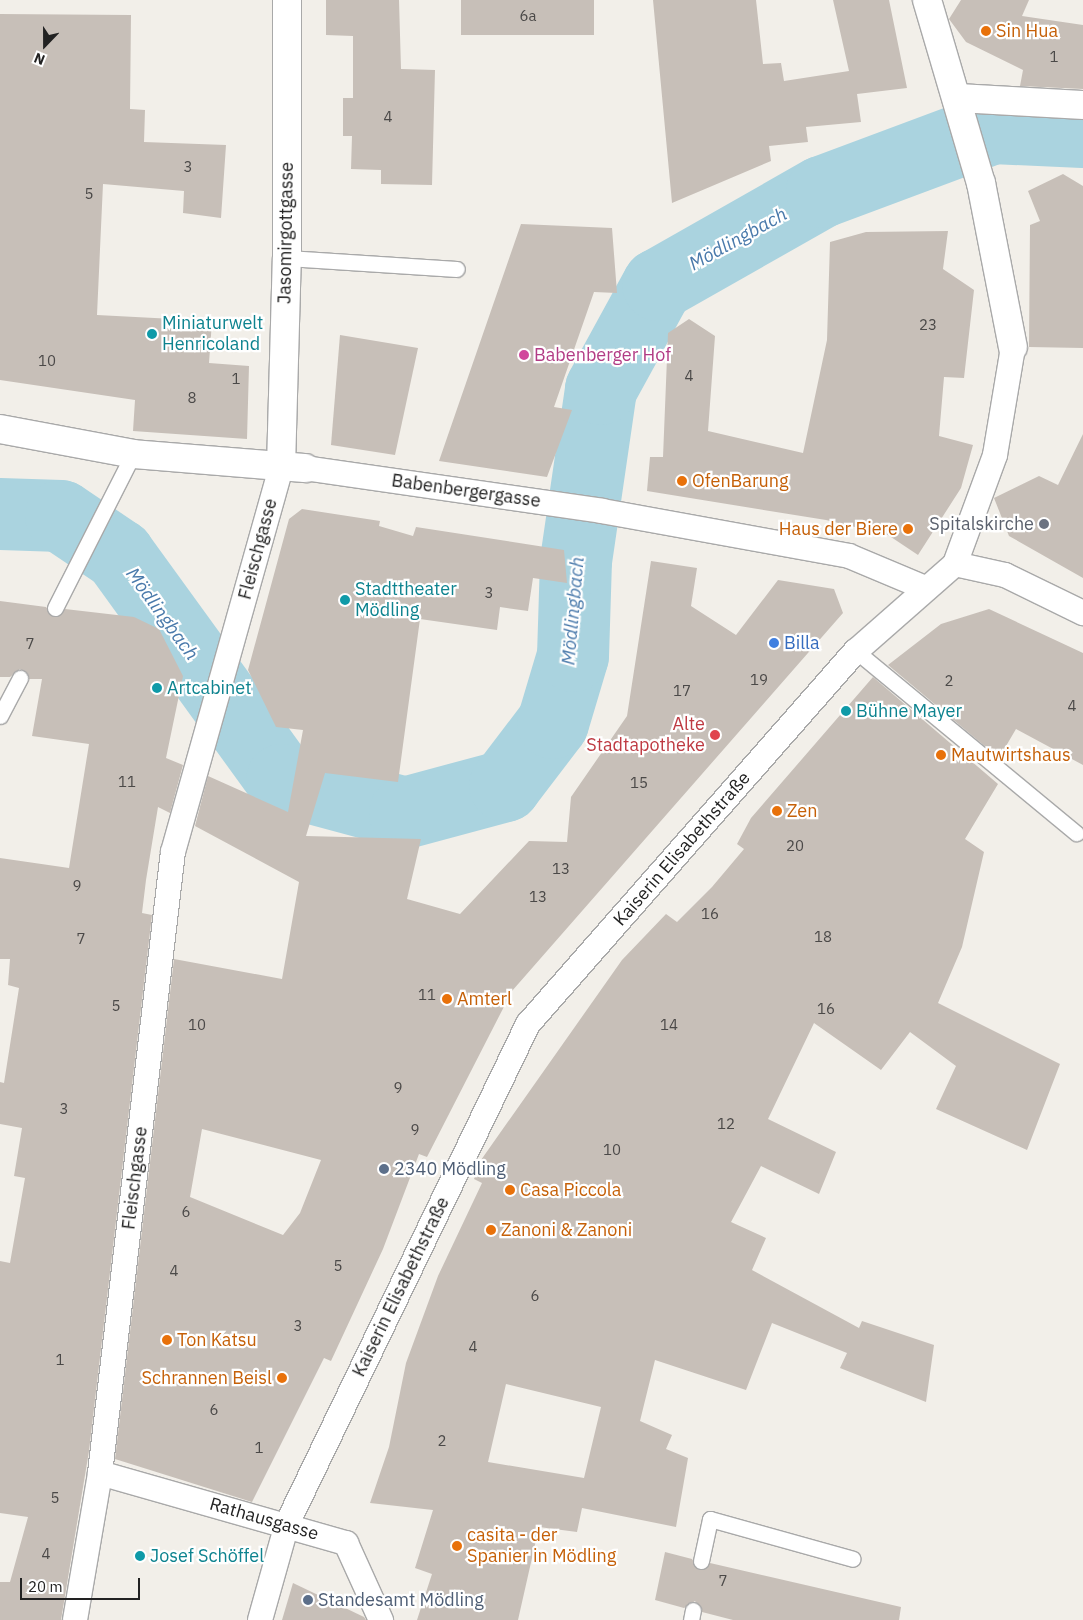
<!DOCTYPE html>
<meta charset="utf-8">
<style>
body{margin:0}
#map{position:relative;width:1083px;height:1620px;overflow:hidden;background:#f2efe9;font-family:"IBM Plex Sans",sans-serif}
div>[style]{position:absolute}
.river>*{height:72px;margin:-36px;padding:0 36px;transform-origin:36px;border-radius:36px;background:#aad3df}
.building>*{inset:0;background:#c7bfb8;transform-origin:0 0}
.roads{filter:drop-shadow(1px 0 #a9a9a9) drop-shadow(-1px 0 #a9a9a9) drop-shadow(0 1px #a9a9a9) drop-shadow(0 -1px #a9a9a9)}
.service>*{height:15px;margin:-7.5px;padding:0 7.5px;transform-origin:7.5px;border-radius:7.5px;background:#fff}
.pedestrian>*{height:24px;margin:-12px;padding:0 12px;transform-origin:12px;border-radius:12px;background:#fff}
.minor>*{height:28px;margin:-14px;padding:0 14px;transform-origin:14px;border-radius:14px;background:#fff}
.dots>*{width:14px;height:14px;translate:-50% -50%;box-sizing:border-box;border:2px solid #fff;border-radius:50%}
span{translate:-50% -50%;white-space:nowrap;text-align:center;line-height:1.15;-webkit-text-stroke:4.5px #fff;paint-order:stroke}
.number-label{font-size:15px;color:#4b4948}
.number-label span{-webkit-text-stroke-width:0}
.food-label{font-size:18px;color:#c56008}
.left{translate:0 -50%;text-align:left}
.right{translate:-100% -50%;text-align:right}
.street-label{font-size:18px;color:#222}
.culture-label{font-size:18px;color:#0d838f}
.hotel-label{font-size:18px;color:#b23c85}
.worship-label{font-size:18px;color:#5b616d}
.shop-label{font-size:18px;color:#366cbe}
.health-label{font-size:18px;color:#be3a42}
.service-label{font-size:18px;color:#4e5e75}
.water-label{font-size:19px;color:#4a7aab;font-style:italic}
.north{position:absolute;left:20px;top:20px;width:50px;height:50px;-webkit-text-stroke:4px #fff;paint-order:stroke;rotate:202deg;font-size:14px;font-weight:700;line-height:20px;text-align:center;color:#222}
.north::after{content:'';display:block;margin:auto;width:18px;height:22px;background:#222;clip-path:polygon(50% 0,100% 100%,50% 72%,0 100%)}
.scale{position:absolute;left:20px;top:1578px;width:120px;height:22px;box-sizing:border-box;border:2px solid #222;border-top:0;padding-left:6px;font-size:15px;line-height:18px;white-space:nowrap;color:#222;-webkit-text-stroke:4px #fff;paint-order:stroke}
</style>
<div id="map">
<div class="river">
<i style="left:0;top:514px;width:61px;rotate:1.9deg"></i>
<i style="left:61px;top:516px;width:70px;rotate:33.9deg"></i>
<i style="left:119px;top:555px;width:278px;rotate:54.1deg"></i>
<i style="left:282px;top:780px;width:127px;rotate:15deg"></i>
<i style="left:405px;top:813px;width:104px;rotate:-15.1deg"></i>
<i style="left:505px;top:786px;width:79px;rotate:-52.7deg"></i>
<i style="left:553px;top:723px;width:70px;rotate:-73.4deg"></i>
<i style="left:573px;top:656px;width:95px;rotate:-88.2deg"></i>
<i style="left:576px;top:561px;width:174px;rotate:-81.7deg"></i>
<i style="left:601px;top:389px;width:119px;rotate:-61.3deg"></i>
<i style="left:658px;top:285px;width:189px;rotate:-29.6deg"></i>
<i style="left:822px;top:192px;width:183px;rotate:-20.5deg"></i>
<i style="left:993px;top:128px;width:90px;rotate:2.5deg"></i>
</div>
<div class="building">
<i style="clip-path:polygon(326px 0,399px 0,401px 69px,435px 70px,432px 185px,381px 184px,381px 170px,351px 169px,352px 136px,343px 136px,343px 98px,353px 98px,353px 36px,326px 35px)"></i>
<i style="left:461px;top:0;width:133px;height:35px"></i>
<i style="clip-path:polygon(653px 0,756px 0,763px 64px,781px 63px,784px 81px,849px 71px,833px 0,889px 0,907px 88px,857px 94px,861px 122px,806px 127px,808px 142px,769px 146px,771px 161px,672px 203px)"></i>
<i style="clip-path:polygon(961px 0,1029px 0,1022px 16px,1083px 25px,1083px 89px,1020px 86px,1023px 70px,966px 42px,949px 19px)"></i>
<i style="clip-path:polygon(0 14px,131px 15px,130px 109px,145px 110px,144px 142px,226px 145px,221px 218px,183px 213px,184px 191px,103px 184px,97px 315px,212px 321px,209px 363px,249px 366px,247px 439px,133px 431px,135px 400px,0 380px)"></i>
<i style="clip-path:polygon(1063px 174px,1083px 186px,1083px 348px,1029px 347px,1030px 225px,1040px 221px,1028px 191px)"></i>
<i style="clip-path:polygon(521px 224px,612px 228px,617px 293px,594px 292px,554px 407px,572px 410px,547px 477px,439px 461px)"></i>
<i style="clip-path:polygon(948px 231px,943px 269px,974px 290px,964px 378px,944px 377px,939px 436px,973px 445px,961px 488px,918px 555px,888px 535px,826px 520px,647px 491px,650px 457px,663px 457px,668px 333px,689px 319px,715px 336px,708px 431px,803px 453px,827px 340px,830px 242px,866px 232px)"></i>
<i style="clip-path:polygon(340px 335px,418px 348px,395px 455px,331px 445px)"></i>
<i style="clip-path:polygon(1083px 434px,1083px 578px,1009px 536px,994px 498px,1039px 476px,1058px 485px)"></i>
<i style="clip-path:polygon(evenodd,302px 509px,380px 521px,379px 526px,413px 536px,416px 527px,564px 550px,567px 583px,533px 578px,528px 611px,500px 607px,497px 630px,420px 619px,398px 782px,325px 773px,306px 836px,421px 839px,407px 899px,460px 914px,529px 841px,567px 842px,571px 797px,627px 716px,651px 561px,697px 568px,691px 606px,736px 635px,778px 580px,834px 589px,843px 613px,512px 991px,427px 1157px,419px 1154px,383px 1249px,331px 1361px,324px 1358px,252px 1502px,115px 1459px,174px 959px,282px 979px,299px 882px,195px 826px,208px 776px,288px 812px,303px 730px,276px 727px,248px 670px,289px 519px,302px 509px,202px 1129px,321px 1160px,300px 1213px,283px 1235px,190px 1197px,202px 1129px)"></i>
<i style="clip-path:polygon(0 601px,46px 607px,55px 617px,65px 609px,134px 617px,159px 629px,183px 676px,166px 758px,183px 765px,170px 813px,158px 807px,146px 880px,142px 913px,152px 915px,89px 1451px,61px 1620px,0 1620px,0 1582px,10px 1582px,28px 1517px,0 1513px,0 1261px,10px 1263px,25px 1178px,14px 1176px,22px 1128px,0 1124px,0 1082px,4px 1083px,19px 988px,8px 985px,10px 959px,0 959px,0 858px,69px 868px,89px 744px,32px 736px,42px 679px,29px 679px,20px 669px,10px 677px,0 677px)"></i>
<i style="clip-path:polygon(989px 609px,1083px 653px,1083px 765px,1016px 729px,999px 758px,888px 665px,941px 624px)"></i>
<i style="clip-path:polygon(evenodd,873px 677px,998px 784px,965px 839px,984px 852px,962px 947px,938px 1003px,1060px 1064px,1027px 1150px,936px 1109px,956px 1066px,910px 1032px,881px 1070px,814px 1023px,768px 1119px,836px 1152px,819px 1194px,761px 1166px,731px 1222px,766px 1238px,752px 1270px,859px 1328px,862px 1321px,934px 1345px,926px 1402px,840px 1368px,847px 1353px,772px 1323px,746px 1390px,655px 1360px,640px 1421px,672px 1435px,666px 1449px,688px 1458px,676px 1527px,582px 1508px,577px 1532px,539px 1527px,518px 1620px,417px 1620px,432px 1574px,415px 1568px,433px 1510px,370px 1503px,389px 1447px,406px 1363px,438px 1276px,482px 1183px,474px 1179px,481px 1160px,622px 960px,666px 914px,677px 922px,712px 887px,744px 849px,737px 844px,751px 818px,873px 677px,506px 1384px,601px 1407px,584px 1478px,488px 1462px,506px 1384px)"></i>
<i style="clip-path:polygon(665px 1552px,692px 1559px,699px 1570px,710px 1563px,901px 1607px,899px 1620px,733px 1620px,702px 1612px,695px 1601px,684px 1608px,655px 1600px)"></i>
<i style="clip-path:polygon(293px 1583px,364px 1617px,366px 1620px,282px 1620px)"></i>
</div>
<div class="roads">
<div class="service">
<i style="left:287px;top:258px;width:170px;rotate:3.7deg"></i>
<i style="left:55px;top:608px;width:173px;rotate:-63.1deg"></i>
<i style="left:856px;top:651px;width:286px;rotate:39.6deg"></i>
<i style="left:0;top:716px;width:43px;rotate:-62.2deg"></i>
<i style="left:701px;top:1561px;width:43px;rotate:-77.9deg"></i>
<i style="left:710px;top:1519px;width:148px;rotate:15.6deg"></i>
<i style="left:691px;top:1620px;width:10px;rotate:-79deg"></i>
</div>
<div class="pedestrian">
<i style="left:305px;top:468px;width:300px;rotate:8.2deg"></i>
<i style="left:602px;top:511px;width:251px;rotate:10.3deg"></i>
<i style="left:849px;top:556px;width:82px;rotate:22.8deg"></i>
<i style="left:955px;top:564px;width:51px;rotate:12.4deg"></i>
<i style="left:1005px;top:575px;width:87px;rotate:26deg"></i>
<i style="left:100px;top:1473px;width:256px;rotate:15.9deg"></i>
<i style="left:346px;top:1543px;width:85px;rotate:65.6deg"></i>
<i style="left:75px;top:1620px;width:149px;rotate:-80.3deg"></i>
<i style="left:100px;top:1473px;width:625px;rotate:-83.3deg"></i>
<i style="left:173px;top:852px;width:400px;rotate:-74.3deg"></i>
<i style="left:260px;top:1620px;width:100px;rotate:-74.3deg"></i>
<i style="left:287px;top:1524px;width:555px;rotate:-64.27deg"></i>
<i style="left:528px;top:1024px;width:497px;rotate:-48.7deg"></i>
<i style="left:856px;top:651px;width:132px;rotate:-41.3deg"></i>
<i style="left:955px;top:564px;width:116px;rotate:-69.8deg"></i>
<i style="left:995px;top:455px;width:109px;rotate:-80.5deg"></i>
</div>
<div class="minor">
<i style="left:927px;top:0;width:191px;rotate:73.6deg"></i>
<i style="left:981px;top:183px;width:167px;rotate:79deg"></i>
<i style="left:959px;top:98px;width:124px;rotate:3.2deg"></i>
<i style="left:0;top:429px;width:135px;rotate:10.6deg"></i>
<i style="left:133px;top:454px;width:173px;rotate:4.7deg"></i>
<i style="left:281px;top:467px;width:209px;rotate:-88.4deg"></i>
<i style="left:287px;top:258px;width:258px;rotate:-90deg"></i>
</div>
</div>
<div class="dots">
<i style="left:986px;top:31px;background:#e8710a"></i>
<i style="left:152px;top:334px;background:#0f9aa8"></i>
<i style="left:524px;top:355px;background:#d1479c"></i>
<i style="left:682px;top:481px;background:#e8710a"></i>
<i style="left:1044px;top:524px;background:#6b7280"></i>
<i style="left:908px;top:529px;background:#e8710a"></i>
<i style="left:345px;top:600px;background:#0f9aa8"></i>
<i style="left:774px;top:643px;background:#3f7fe0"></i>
<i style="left:157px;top:688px;background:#0f9aa8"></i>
<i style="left:846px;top:711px;background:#0f9aa8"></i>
<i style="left:715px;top:735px;background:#e0444e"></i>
<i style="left:941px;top:755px;background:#e8710a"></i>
<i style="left:777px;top:811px;background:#e8710a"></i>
<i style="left:447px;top:999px;background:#e8710a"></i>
<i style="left:384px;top:1169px;background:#5c6f8a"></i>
<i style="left:510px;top:1190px;background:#e8710a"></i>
<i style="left:491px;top:1230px;background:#e8710a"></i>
<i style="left:167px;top:1340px;background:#e8710a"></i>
<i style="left:282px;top:1378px;background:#e8710a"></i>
<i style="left:457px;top:1546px;background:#e8710a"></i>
<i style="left:140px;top:1556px;background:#0f9aa8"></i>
<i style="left:308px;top:1600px;background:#5c6f8a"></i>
</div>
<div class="number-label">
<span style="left:528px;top:16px">6a</span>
<span style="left:1054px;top:57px">1</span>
<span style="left:388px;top:117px">4</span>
<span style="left:188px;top:167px">3</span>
<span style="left:89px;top:194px">5</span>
<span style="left:928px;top:325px">23</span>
<span style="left:47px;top:361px">10</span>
<span style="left:689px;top:376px">4</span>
<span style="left:236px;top:379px">1</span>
<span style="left:192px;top:398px">8</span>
<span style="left:489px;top:593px">3</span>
<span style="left:30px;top:644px">7</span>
<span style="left:759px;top:680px">19</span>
<span style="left:949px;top:681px">2</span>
<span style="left:682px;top:691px">17</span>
<span style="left:1072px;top:706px">4</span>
<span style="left:127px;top:782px">11</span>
<span style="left:639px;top:783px">15</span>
<span style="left:795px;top:846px">20</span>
<span style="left:561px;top:869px">13</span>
<span style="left:77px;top:886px">9</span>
<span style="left:538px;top:897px">13</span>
<span style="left:710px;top:914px">16</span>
<span style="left:823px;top:937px">18</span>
<span style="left:81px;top:939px">7</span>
<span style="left:427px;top:995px">11</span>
<span style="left:116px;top:1006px">5</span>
<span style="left:826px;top:1009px">16</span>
<span style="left:197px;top:1025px">10</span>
<span style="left:669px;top:1025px">14</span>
<span style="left:398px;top:1088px">9</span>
<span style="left:64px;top:1109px">3</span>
<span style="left:726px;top:1124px">12</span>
<span style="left:415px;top:1130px">9</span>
<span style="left:612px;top:1150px">10</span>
<span style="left:186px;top:1212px">6</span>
<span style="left:338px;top:1266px">5</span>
<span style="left:174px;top:1271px">4</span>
<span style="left:535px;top:1296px">6</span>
<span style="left:298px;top:1326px">3</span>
<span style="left:473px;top:1347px">4</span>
<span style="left:60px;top:1360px">1</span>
<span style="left:214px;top:1410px">6</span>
<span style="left:442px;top:1441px">2</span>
<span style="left:259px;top:1448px">1</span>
<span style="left:55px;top:1498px">5</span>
<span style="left:46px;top:1554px">4</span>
<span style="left:723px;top:1581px">7</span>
</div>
<div class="food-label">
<span class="left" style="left:996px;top:31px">Sin Hua</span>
<span class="left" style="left:692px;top:481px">OfenBarung</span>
<span class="right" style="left:898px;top:529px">Haus der Biere</span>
<span class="left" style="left:951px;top:755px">Mautwirtshaus</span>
<span class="left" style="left:787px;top:811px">Zen</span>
<span class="left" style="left:457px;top:999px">Amterl</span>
<span class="left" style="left:520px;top:1190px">Casa Piccola</span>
<span class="left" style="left:501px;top:1230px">Zanoni &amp; Zanoni</span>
<span class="left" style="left:177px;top:1340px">Ton Katsu</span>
<span class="right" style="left:272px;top:1378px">Schrannen Beisl</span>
<span class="left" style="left:467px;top:1546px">casita - der<br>Spanier in Mödling</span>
</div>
<div class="street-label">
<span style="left:286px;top:233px;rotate:-89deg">Jasomirgottgasse</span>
<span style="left:466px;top:491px;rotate:8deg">Babenbergergasse</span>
<span style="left:258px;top:549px;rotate:-75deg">Fleischgasse</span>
<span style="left:682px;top:849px;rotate:-49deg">Kaiserin Elisabethstraße</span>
<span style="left:135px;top:1178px;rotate:-83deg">Fleischgasse</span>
<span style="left:401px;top:1287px;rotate:-64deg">Kaiserin Elisabethstraße</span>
<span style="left:264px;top:1519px;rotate:16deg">Rathausgasse</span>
</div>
<div class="culture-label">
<span class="left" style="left:162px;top:334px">Miniaturwelt<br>Henricoland</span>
<span class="left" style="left:355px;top:600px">Stadttheater<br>Mödling</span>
<span class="left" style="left:167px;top:688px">Artcabinet</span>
<span class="left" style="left:856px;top:711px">Bühne Mayer</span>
<span class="left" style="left:150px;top:1556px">Josef Schöffel</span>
</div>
<div class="hotel-label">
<span class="left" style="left:534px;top:355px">Babenberger Hof</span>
</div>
<div class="worship-label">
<span class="right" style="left:1034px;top:524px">Spitalskirche</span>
</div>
<div class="shop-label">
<span class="left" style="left:784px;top:643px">Billa</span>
</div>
<div class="health-label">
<span class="right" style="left:705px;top:735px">Alte<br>Stadtapotheke</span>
</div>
<div class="service-label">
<span class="left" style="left:394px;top:1169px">2340 Mödling</span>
<span class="left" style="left:318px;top:1600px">Standesamt Mödling</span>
</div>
<div class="water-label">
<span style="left:738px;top:239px;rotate:-29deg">Mödlingbach</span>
<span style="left:573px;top:611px;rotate:-85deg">Mödlingbach</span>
<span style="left:162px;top:614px;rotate:54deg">Mödlingbach</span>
</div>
<div class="north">N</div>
<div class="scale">20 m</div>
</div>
